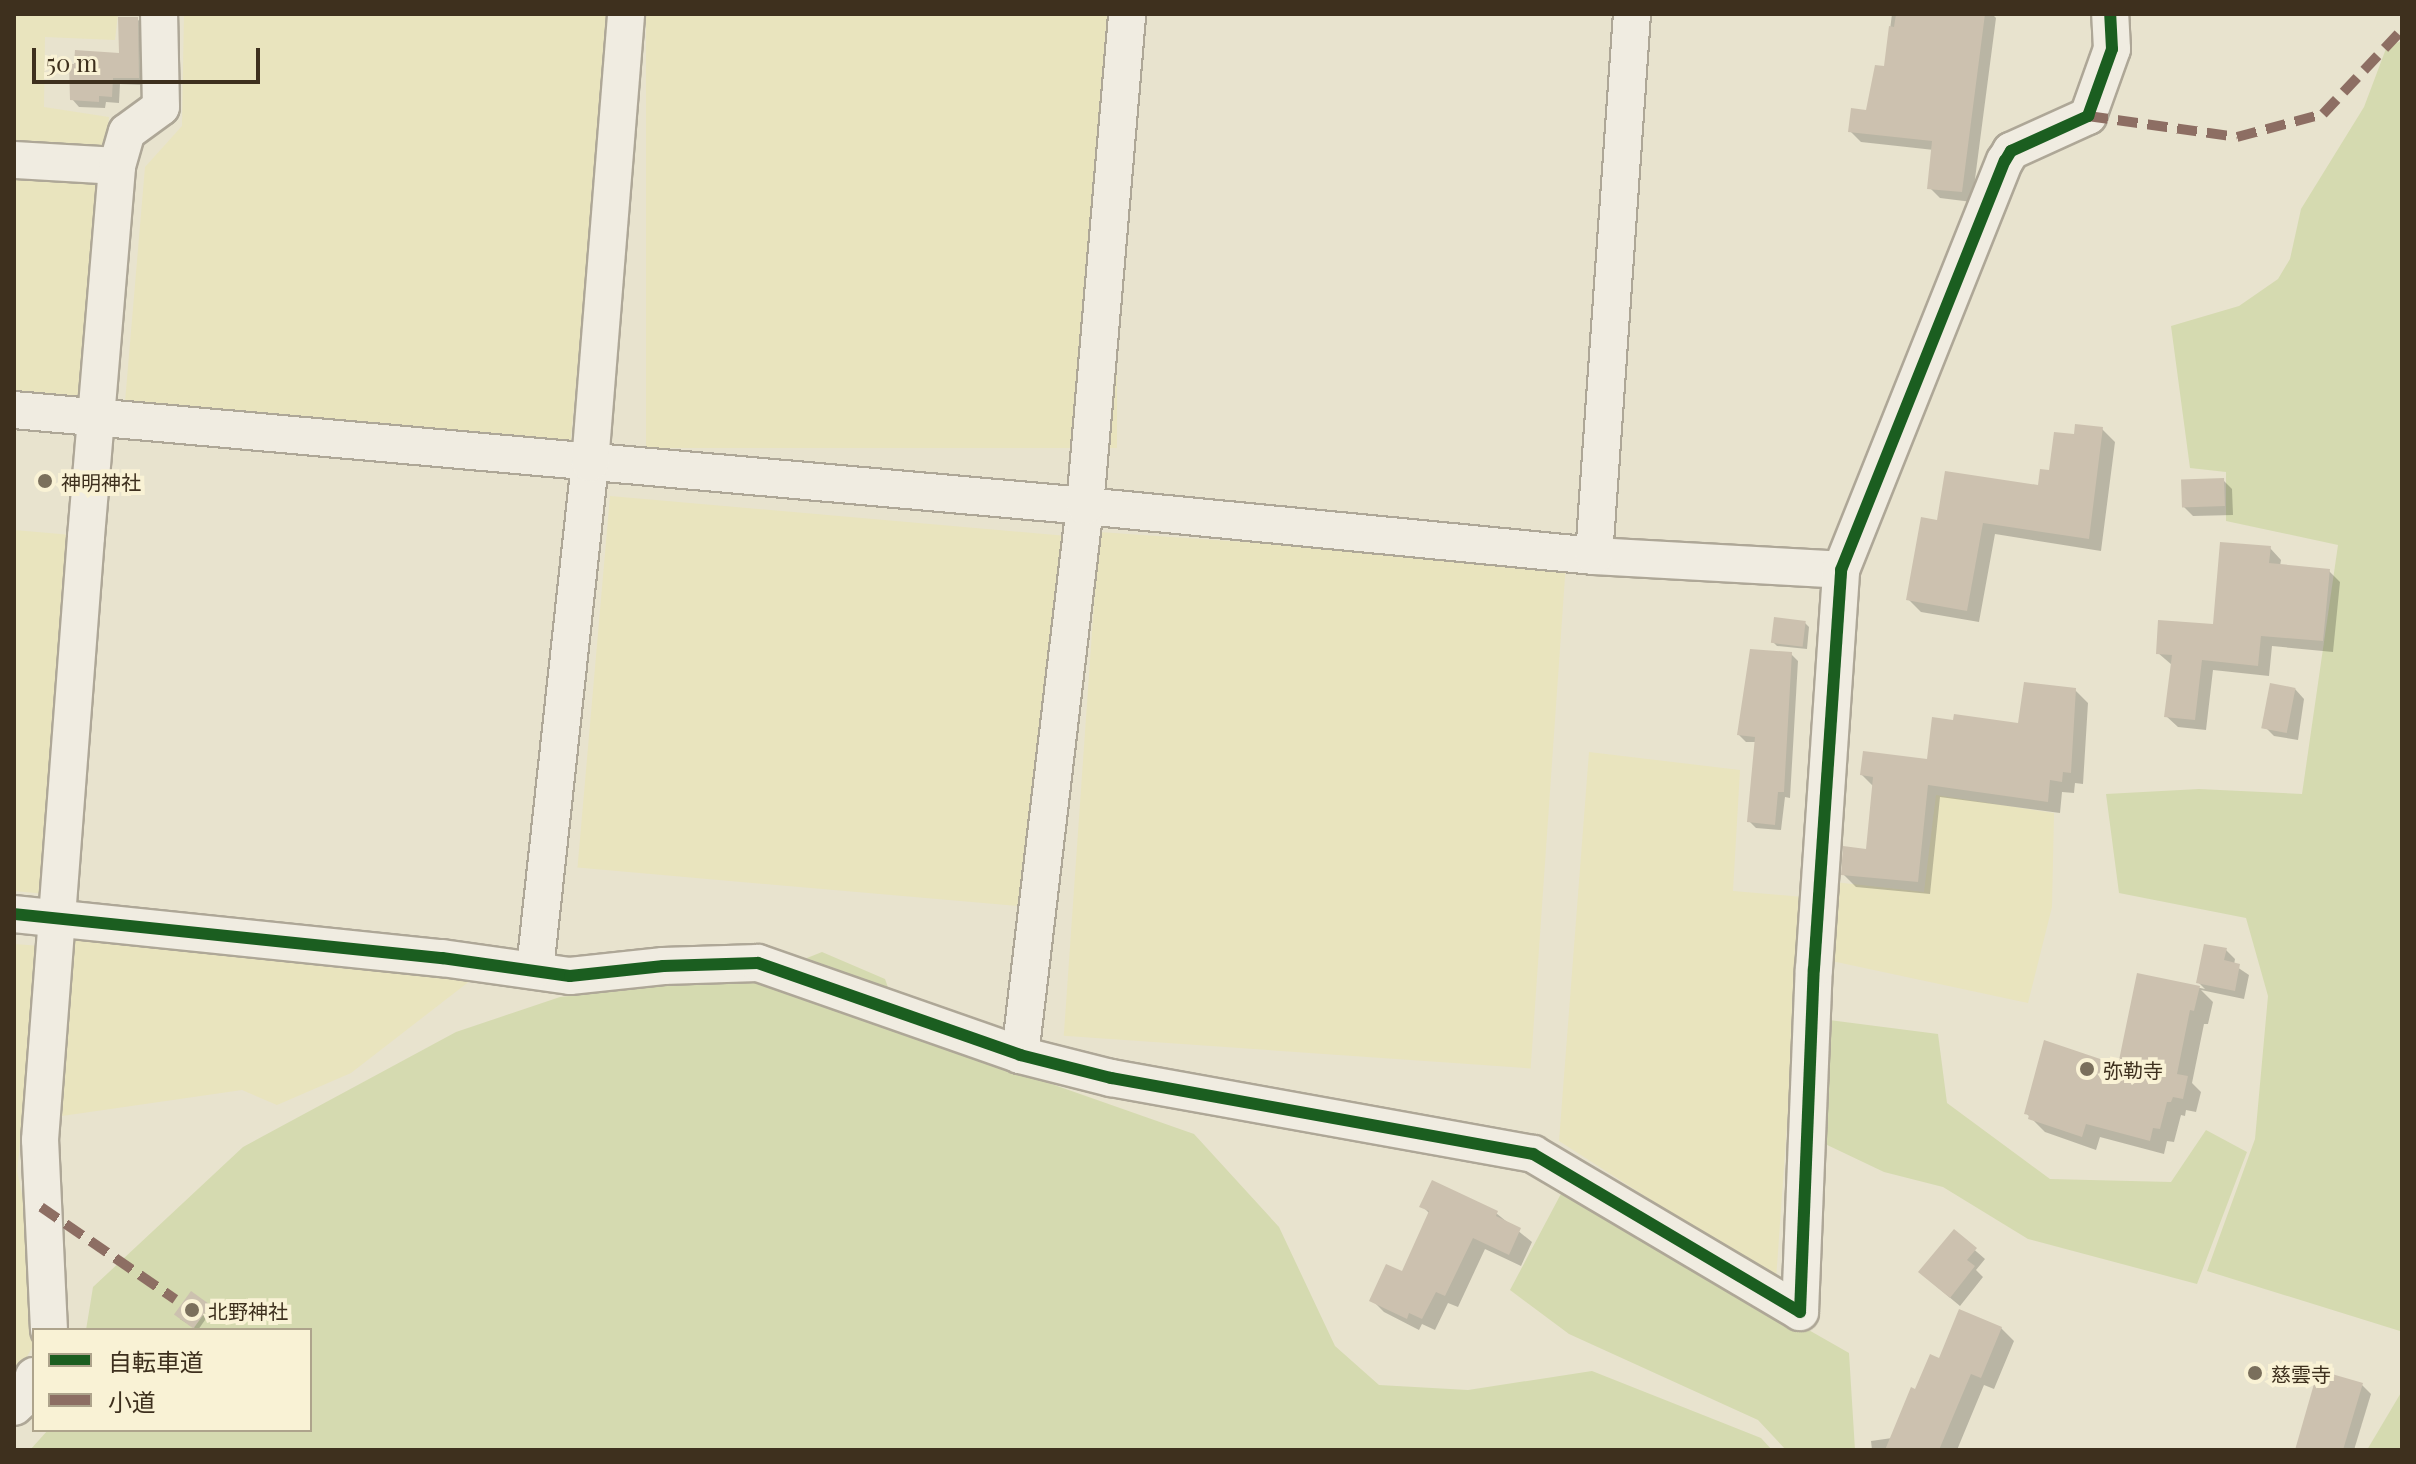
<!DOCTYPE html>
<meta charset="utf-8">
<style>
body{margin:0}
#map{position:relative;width:2416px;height:1464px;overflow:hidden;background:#e8e3ce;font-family:"Playfair Display","Noto Sans JP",serif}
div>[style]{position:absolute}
.farmland>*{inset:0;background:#e9e4be;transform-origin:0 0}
.green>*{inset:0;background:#d5dab0}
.shadow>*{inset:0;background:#0003}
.building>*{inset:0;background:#ccc1af;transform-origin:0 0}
.roads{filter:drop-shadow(2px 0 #aea797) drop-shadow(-2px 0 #aea797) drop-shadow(0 2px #aea797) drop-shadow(0 -2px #aea797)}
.minor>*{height:36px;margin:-18px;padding:0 18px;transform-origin:18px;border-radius:18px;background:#f0ece1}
.quiet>*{height:10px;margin-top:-5px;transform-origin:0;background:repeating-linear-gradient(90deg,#8d6e63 0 20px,transparent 0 30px)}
.cycleway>*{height:12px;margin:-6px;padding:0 6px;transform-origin:6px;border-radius:6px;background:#1b5e20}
.dots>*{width:22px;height:22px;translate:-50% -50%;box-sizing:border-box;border:4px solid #f9f2d5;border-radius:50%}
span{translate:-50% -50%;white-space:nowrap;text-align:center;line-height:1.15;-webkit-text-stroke:8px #f9f2d5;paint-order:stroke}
.poi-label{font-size:20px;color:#3e301e}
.left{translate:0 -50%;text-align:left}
.frame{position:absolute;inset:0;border:16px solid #3e301e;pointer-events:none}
.legend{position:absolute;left:32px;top:1328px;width:280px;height:104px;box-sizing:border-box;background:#f9f2d5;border:2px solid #aea48c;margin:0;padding:10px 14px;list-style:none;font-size:24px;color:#3e301e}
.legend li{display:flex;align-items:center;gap:16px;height:40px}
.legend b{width:40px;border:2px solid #aea48c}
.scale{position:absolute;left:32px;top:48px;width:228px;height:36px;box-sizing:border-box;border:4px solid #3e301e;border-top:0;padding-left:10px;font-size:24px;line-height:28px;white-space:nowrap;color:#3e301e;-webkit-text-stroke:6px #f9f2d5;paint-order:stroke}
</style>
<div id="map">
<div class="farmland">
<i style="clip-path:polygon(14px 14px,118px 14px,115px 40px,45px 37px,44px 107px,109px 117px,106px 158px,14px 149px)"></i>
<i style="clip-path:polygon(184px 14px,610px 14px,570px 449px,125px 402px,145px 167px,182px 126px)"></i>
<i style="left:646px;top:14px;width:471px;height:434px"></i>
<i style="clip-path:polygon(14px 173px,103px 177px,82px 390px,71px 403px,14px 399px)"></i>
<i style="left:610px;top:496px;width:456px;height:373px;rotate:5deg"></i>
<i style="clip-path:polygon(14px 530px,72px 535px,46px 894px,14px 891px)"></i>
<i style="left:1099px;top:532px;width:468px;height:505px;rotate:4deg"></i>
<i style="clip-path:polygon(1589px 752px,1740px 770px,1733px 891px,1803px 897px,1776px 1280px,1559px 1141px)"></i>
<i style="clip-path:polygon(1936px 795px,2054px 813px,2052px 907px,2028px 1003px,1827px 960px,1834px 882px,1924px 892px)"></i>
<i style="clip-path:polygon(75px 936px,484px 970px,351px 1073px,277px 1105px,242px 1090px,62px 1116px)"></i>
<i style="clip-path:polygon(14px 944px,41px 946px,17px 1171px,37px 1263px,34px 1344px,14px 1380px)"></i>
</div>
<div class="green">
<i style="clip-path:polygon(2402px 41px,2402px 1341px,2400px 1331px,2207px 1271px,2255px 1139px,2268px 996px,2246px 918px,2119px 893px,2106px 794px,2199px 789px,2302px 794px,2338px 545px,2226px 521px,2226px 472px,2190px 468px,2171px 326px,2239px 306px,2278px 279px,2290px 259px,2301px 209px,2364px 107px,2387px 46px)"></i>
<i style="clip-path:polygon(822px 952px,885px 979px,904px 1032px,1194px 1134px,1279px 1227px,1335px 1346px,1379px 1385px,1468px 1390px,1592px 1371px,1761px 1438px,1772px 1450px,30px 1450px,48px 1430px,310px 1430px,310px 1330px,86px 1330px,93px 1287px,243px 1147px,456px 1032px,560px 997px,767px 974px)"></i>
<i style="clip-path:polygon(1829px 1020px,1938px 1034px,1947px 1103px,2050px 1179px,2171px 1182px,2206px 1130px,2247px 1152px,2197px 1284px,2028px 1239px,1943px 1187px,1884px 1172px,1823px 1143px)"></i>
<i style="clip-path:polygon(1563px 1190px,1849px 1353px,1855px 1450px,1786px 1450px,1758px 1420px,1569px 1334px,1510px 1290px)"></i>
<i style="clip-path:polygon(2402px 1391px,2402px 1450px,2367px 1450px)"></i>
</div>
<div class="shadow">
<i style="clip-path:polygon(1892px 14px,1992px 14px,1996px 18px,1972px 202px,1940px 198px,1930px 188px,1934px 150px,1861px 142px,1850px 131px,1868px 112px,1885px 69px)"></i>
<i style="clip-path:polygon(137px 19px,145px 26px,146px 85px,120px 84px,119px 103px,106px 102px,105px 108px,79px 107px,72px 99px,121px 55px)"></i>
<i style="clip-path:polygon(2102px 429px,2115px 442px,2101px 551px,1995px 534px,1979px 622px,1921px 612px,1908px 599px,1939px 522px,2040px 487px,2076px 437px)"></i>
<i style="clip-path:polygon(2223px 480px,2232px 489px,2233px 515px,2193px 516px,2184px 507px)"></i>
<i style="clip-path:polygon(2270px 548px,2281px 560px,2280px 566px,2329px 571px,2340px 582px,2333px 652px,2272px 646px,2269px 676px,2213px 670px,2206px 730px,2178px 727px,2166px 716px,2172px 665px,2158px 653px,2214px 626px)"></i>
<i style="clip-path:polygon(1805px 623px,1809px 627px,1807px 649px,1777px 646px,1773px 642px)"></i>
<i style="clip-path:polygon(1791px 654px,1798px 661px,1790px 798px,1785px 797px,1781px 830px,1756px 828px,1749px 821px,1757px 742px,1746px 742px,1739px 735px)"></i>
<i style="clip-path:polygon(2295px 689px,2304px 699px,2298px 740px,2274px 736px,2265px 727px)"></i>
<i style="clip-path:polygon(2075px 690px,2088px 703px,2083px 784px,2075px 783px,2074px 793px,2062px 792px,2060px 813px,1940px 797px,1930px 894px,1856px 887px,1843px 874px,1867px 851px,1874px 787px,1862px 775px,1929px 762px,2020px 725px)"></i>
<i style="clip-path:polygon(2226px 950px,2235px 959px,2234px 965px,2249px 975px,2244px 999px,2201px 990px,2213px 1002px,2208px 1024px,2204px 1024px,2192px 1083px,2201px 1092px,2196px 1112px,2186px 1110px,2185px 1116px,2181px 1115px,2174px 1142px,2167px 1141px,2164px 1154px,2100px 1137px,2096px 1150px,2045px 1132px,2026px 1113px,2120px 1068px,2139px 975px,2205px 989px,2198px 982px)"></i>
<i style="clip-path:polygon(1422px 1206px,1496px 1213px,1532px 1242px,1521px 1266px,1485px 1249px,1458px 1307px,1448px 1303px,1435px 1330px,1422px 1324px,1419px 1330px,1384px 1312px,1372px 1300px,1403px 1274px,1430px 1214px)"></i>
<i style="clip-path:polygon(1954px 1232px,1985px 1259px,1976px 1270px,1983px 1277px,1960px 1306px,1930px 1281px)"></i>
<i style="clip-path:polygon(208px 1306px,212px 1310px,198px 1330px,180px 1319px)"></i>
<i style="clip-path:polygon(2001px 1328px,2014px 1341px,1994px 1389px,1984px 1385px,1957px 1450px,1872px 1450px,1871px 1441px,1892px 1438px,1916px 1391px,1940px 1360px)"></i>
<i style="clip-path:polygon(2362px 1385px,2371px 1394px,2354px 1450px,2297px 1450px)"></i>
</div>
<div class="building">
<i style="clip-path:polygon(1896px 14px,1985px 14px,1962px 192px,1927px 189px,1932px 141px,1848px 132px,1851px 108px,1866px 110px,1875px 65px,1884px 66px,1889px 26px,1894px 27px)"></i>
<i style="clip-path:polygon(118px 17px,138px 17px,139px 78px,113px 78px,112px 97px,99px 96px,99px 102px,70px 100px,69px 64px,74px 64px,75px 50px,119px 53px)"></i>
<i style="clip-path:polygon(2075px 424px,2103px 427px,2089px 539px,1983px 523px,1967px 611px,1906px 600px,1921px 517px,1937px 520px,1945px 471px,2038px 485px,2040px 469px,2049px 470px,2054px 432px,2074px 434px)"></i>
<i style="left:2224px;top:478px;width:28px;height:43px;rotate:88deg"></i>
<i style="clip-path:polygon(2220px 542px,2271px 546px,2269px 563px,2330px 569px,2323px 641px,2261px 636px,2258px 666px,2202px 660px,2195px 720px,2164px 717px,2172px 655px,2156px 654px,2158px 620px,2213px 624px)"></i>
<i style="left:1774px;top:617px;width:32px;height:26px;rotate:7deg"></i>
<i style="clip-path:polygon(1750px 649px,1792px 652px,1784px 792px,1778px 792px,1775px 825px,1747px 822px,1755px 737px,1737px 735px)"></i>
<i style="clip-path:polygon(2024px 682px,2076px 688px,2071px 773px,2063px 772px,2062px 782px,2050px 780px,2048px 802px,1928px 785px,1918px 882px,1841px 875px,1843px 846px,1866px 849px,1873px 777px,1860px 775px,1863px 751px,1927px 759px,1932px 717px,1953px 720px,1954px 714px,2018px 723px)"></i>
<i style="left:2270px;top:683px;width:26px;height:46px;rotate:11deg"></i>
<i style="clip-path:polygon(2204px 944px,2227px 948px,2224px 960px,2240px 964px,2235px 991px,2196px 983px)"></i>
<i style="clip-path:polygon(2137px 973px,2200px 986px,2194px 1011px,2190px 1010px,2177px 1074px,2188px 1076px,2183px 1099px,2173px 1097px,2171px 1102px,2167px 1102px,2160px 1129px,2153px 1128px,2150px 1141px,2086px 1124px,2082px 1137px,2028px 1119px,2029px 1115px,2024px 1114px,2044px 1040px,2118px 1065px)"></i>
<i style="clip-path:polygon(1432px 1180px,1498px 1211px,1496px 1216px,1521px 1228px,1509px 1255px,1473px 1238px,1445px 1296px,1436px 1292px,1422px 1319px,1409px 1313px,1407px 1319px,1369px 1301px,1386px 1264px,1402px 1271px,1429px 1211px,1419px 1207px)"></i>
<i style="clip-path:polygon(1954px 1229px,1977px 1248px,1967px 1260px,1975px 1266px,1950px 1298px,1918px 1272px)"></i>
<i style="left:191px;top:1291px;width:24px;height:29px;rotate:36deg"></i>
<i style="clip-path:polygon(1959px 1309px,2002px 1327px,1981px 1378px,1971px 1374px,1939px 1450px,1885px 1450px,1911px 1387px,1915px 1389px,1930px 1354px,1939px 1358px)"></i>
<i style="clip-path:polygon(2318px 1370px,2363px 1383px,2343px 1450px,2295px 1450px)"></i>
</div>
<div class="roads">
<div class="minor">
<i style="left:14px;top:160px;width:103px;rotate:3.3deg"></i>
<i style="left:14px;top:410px;width:1075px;rotate:5.12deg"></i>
<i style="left:1085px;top:506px;width:511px;rotate:5.61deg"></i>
<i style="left:1594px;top:556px;width:247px;rotate:3.2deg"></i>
<i style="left:1594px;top:556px;width:543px;rotate:-85.99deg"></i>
<i style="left:14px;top:914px;width:430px;rotate:5.9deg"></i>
<i style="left:442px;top:958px;width:129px;rotate:8deg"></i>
<i style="left:570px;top:976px;width:94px;rotate:-6.1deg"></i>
<i style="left:663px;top:966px;width:95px;rotate:-1.8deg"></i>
<i style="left:758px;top:963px;width:278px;rotate:19.3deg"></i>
<i style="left:1020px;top:1055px;width:94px;rotate:14.2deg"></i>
<i style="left:1111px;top:1078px;width:429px;rotate:10.2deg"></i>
<i style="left:1533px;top:1154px;width:310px;rotate:30.6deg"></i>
<i style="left:1800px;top:1312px;width:343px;rotate:-87.7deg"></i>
<i style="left:1814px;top:969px;width:400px;rotate:-86.1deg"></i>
<i style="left:1841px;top:570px;width:441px;rotate:-68.2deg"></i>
<i style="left:2005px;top:161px;width:12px;rotate:-59deg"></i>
<i style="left:2011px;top:151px;width:85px;rotate:-24.4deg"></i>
<i style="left:2088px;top:116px;width:71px;rotate:-70.3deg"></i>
<i style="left:2112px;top:49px;width:35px;rotate:-93deg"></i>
<i style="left:535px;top:969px;width:509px;rotate:-83.8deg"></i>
<i style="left:590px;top:463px;width:450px;rotate:-85.4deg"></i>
<i style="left:1020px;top:1055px;width:553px;rotate:-83.25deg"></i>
<i style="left:1085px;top:506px;width:494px;rotate:-85.1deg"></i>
<i style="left:49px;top:1330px;width:190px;rotate:-92.7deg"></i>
<i style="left:40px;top:1140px;width:605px;rotate:-85.64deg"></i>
<i style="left:86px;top:537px;width:372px;rotate:-85.2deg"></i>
<i style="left:117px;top:166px;width:35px;rotate:-74deg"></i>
<i style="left:127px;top:132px;width:42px;rotate:-36.3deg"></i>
<i style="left:161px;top:107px;width:93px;rotate:-91.2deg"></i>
<i style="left:14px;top:1407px;width:19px;rotate:-43deg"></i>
<i style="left:28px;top:1394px;width:19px;rotate:-72deg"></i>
</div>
</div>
<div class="quiet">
<i style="left:2088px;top:116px;width:150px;rotate:8deg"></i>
<i style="left:2237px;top:137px;width:89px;rotate:-15deg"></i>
<i style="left:2323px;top:114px;width:115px;rotate:-46.8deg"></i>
<i style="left:41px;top:1207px;width:163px;rotate:34.5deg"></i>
</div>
<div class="cycleway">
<i style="left:14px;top:914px;width:430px;rotate:5.9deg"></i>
<i style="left:442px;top:958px;width:129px;rotate:8deg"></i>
<i style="left:570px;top:976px;width:94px;rotate:-6.1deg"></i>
<i style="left:663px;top:966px;width:95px;rotate:-1.8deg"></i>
<i style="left:758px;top:963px;width:278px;rotate:19.3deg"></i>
<i style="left:1020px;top:1055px;width:94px;rotate:14.2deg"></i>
<i style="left:1111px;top:1078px;width:429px;rotate:10.2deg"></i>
<i style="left:1533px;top:1154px;width:310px;rotate:30.6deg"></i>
<i style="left:1800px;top:1312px;width:343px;rotate:-87.7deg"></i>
<i style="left:1814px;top:969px;width:400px;rotate:-86.1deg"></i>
<i style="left:1841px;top:570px;width:441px;rotate:-68.2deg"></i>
<i style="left:2005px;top:161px;width:12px;rotate:-59deg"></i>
<i style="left:2011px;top:151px;width:85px;rotate:-24.4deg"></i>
<i style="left:2088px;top:116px;width:71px;rotate:-70.3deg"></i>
<i style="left:2112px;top:49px;width:35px;rotate:-93deg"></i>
</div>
<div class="dots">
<i style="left:45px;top:481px;background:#7a6f5c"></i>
<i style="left:2087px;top:1069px;background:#7a6f5c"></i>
<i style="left:192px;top:1310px;background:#7a6f5c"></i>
<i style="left:2255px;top:1373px;background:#7a6f5c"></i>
</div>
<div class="poi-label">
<span class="left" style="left:61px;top:481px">神明神社</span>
<span class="left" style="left:2103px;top:1069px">弥勒寺</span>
<span class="left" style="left:208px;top:1310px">北野神社</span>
<span class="left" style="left:2271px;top:1373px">慈雲寺</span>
</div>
<div class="frame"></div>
<ul class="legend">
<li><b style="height:10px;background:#1b5e20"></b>自転車道</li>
<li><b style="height:10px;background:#8d6e63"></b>小道</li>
</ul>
<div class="scale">50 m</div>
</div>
